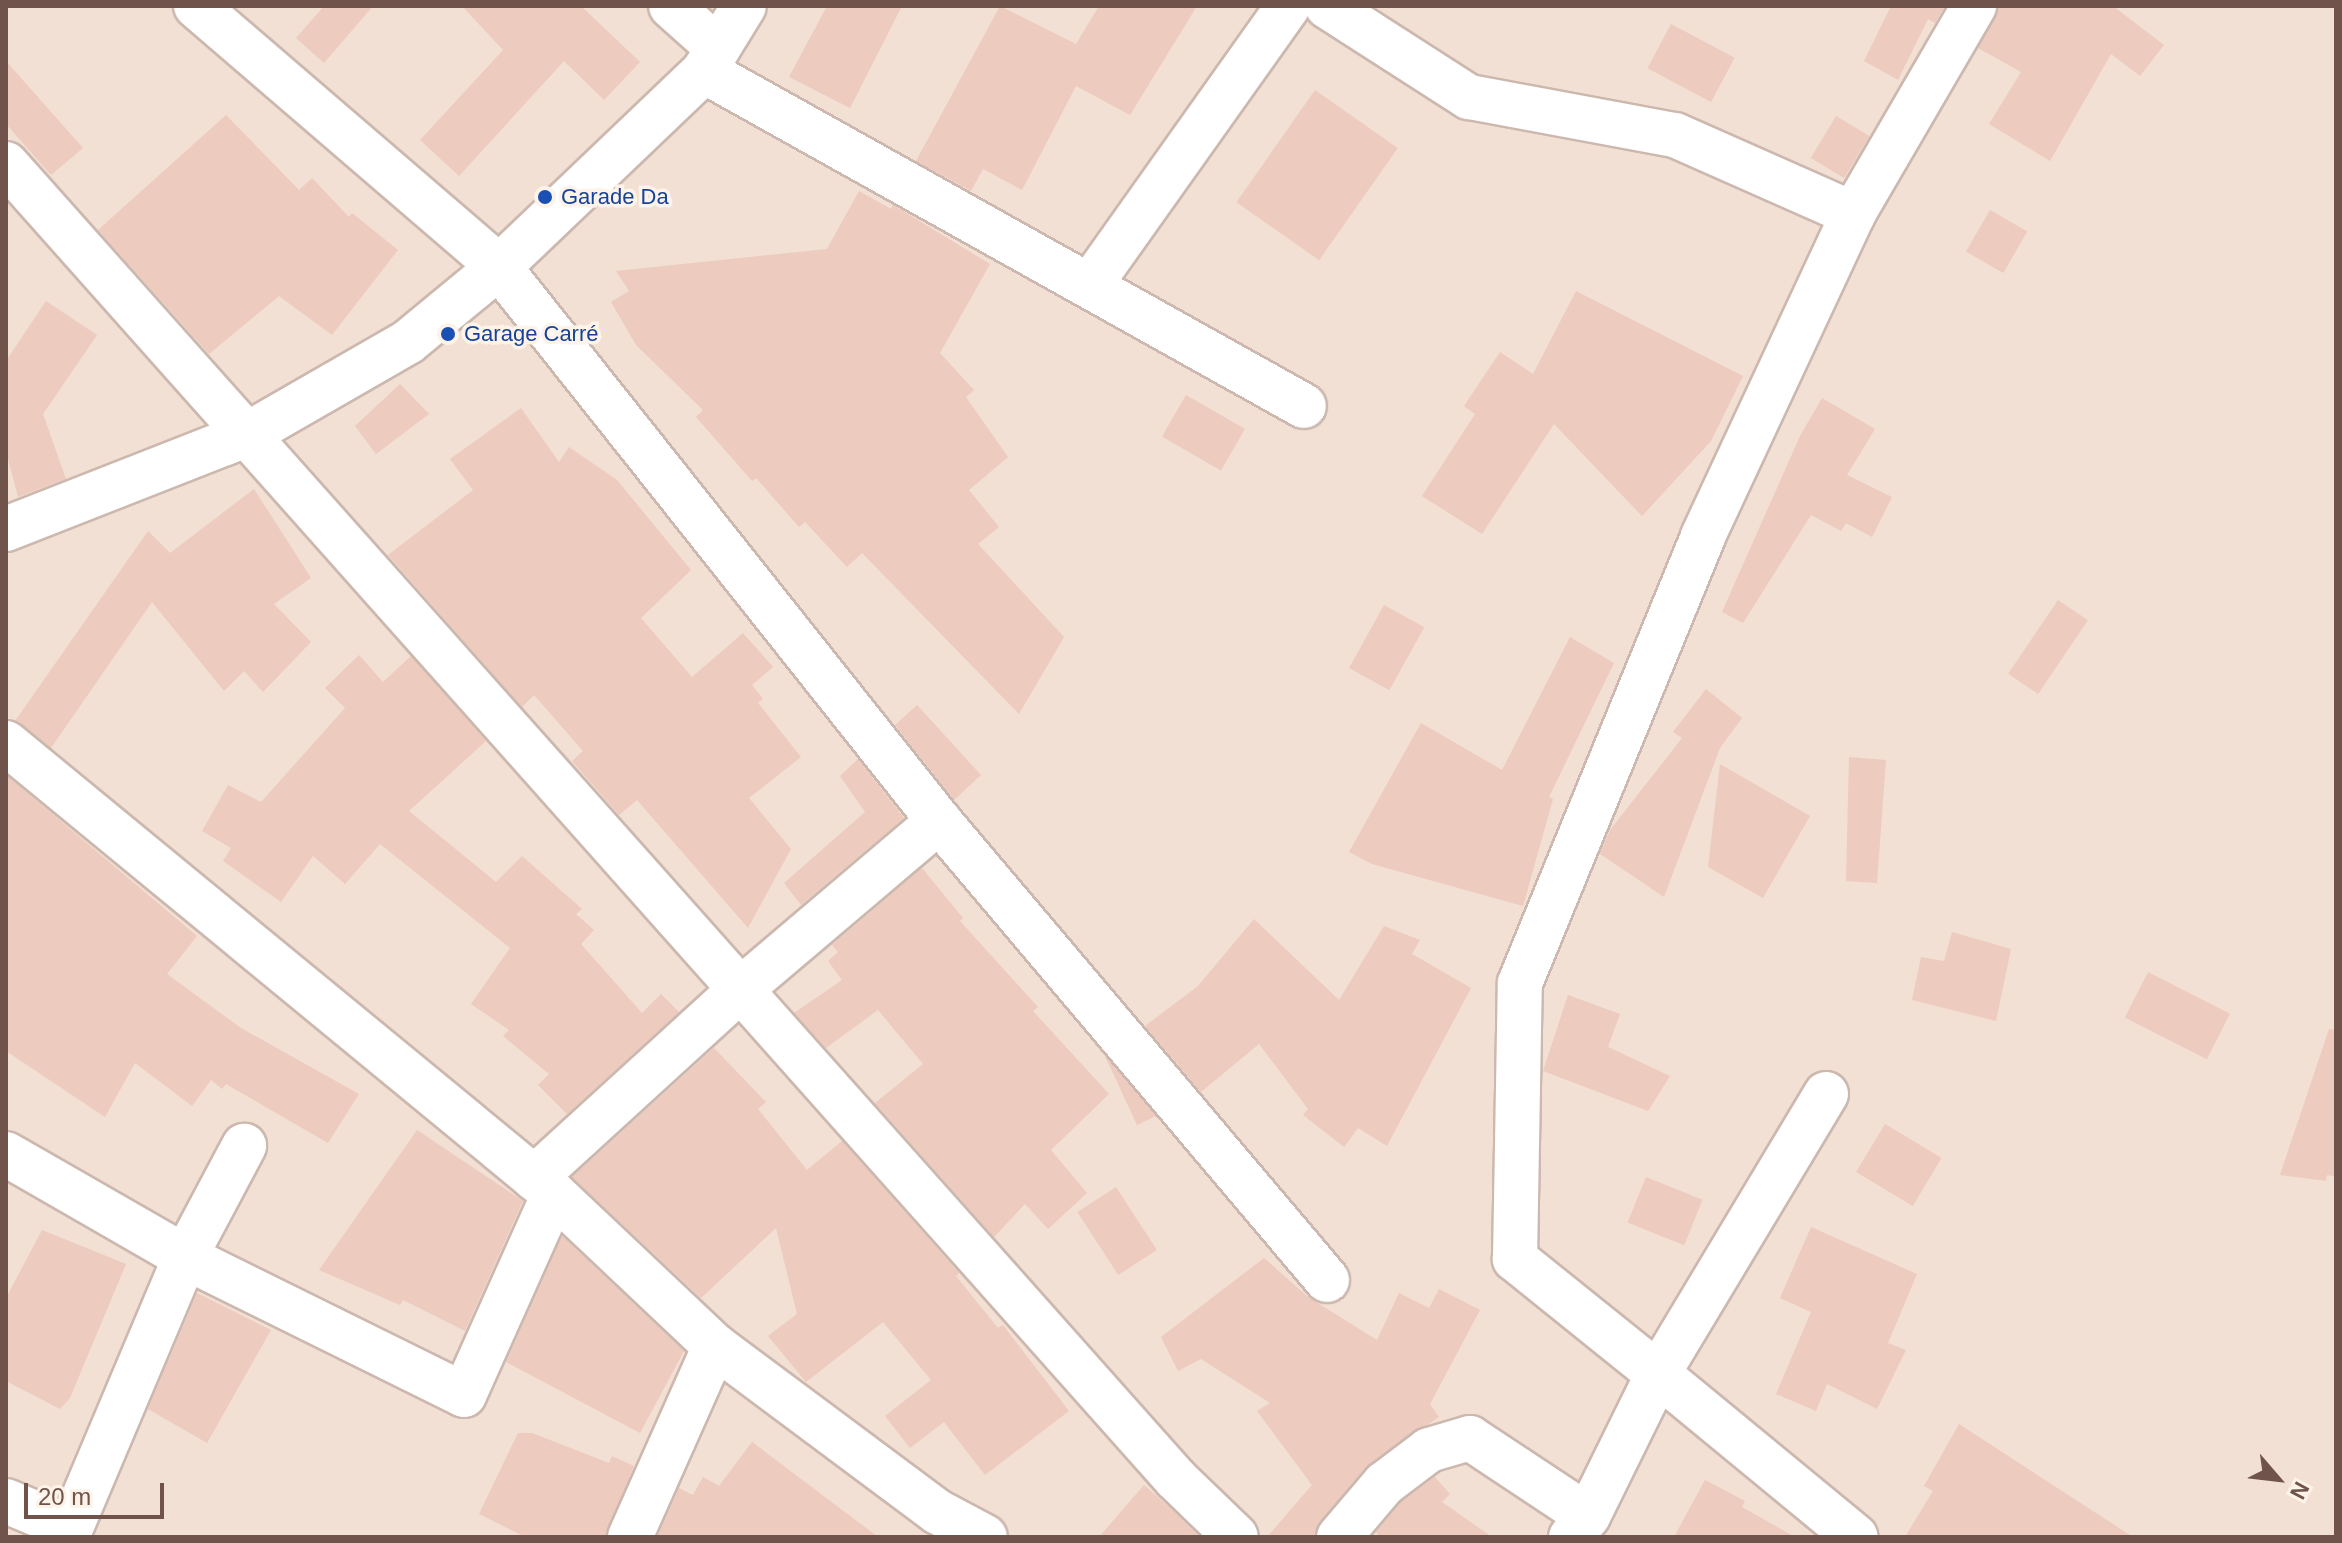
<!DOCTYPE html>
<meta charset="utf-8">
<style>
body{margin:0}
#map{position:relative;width:2342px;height:1543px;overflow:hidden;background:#faefe3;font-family:Helvetica,sans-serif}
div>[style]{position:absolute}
.residential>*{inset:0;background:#f1e0d3;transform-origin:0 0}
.building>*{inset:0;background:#edcbbe;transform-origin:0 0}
.roads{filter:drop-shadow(2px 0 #ccb8ae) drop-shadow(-2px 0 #ccb8ae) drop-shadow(0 2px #ccb8ae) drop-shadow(0 -2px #ccb8ae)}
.minor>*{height:44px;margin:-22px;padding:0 22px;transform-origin:22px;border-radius:22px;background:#fff}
.dots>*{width:22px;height:22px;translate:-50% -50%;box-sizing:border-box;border:4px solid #fdf3e9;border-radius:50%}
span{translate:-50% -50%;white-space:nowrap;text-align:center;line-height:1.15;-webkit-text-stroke:7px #fdf3e9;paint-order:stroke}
.transit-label{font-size:22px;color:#164399}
.left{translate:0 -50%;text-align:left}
.frame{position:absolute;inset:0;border:8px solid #70544c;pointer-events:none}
.north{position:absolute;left:2238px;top:1439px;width:80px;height:80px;-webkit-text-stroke:6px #fdf3e9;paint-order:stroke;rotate:118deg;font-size:22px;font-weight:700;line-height:32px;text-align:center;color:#70544c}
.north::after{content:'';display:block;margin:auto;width:28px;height:36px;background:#70544c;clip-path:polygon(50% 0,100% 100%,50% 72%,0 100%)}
.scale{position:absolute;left:24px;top:1483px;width:140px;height:36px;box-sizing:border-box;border:4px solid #70544c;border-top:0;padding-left:10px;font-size:24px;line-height:28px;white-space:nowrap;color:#70544c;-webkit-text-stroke:6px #fdf3e9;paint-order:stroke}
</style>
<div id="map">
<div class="residential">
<i style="left:6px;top:6px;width:2330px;height:1531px"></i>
</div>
<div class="building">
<i style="clip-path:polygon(324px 6px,373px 6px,324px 63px,296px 38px)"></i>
<i style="clip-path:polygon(462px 6px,581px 6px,640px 62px,604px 100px,564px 61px,459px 176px,420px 140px,503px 50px)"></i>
<i style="clip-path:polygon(827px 6px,902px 6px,850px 108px,789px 77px)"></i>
<i style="clip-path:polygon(1000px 6px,1076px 44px,1099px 6px,1197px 6px,1130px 115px,1076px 86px,1022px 190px,983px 169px,971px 191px,916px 161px)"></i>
<i style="clip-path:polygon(1891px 6px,1945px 6px,1935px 23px,1928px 19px,1898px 80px,1864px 61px)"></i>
<i style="clip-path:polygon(1999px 6px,2113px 6px,2164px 45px,2140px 76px,2111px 54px,2050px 161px,1989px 124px,2021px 72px,1978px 48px)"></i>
<i style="left:1671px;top:24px;width:72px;height:50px;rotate:28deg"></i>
<i style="clip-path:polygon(6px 61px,83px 148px,51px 175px,6px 124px)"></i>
<i style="left:1315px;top:90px;width:101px;height:137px;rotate:35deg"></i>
<i style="clip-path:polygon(226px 115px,299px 190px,312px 178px,349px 217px,352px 213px,398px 250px,332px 335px,279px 296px,209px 354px,98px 230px)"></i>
<i style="left:1836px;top:116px;width:39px;height:49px;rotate:31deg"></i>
<i style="clip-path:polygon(859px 191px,891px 209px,893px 205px,990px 264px,940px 353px,974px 390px,966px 397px,1008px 457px,969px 490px,999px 527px,978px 544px,1064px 637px,1019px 714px,862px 553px,847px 567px,805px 522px,799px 527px,756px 478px,752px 481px,696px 417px,703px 410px,636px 345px,611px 302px,629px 291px,616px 271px,827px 249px)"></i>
<i style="left:1990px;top:210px;width:43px;height:48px;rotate:30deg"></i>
<i style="clip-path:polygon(1576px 291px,1743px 376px,1711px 441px,1642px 516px,1554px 424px,1482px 534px,1422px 496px,1475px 414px,1464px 406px,1500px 352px,1533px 374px)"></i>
<i style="clip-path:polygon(46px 301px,97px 335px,43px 414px,66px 479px,18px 497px,6px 451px,6px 361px)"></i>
<i style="clip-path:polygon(400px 384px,429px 414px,376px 454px,355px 426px)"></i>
<i style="left:1186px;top:395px;width:68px;height:48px;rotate:30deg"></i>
<i style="clip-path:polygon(1822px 398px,1875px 429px,1847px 475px,1892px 497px,1872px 537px,1846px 523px,1841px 531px,1811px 515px,1743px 623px,1722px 612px,1800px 436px)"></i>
<i style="clip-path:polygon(521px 408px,559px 462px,569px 447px,617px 480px,691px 570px,641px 618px,692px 677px,743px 633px,773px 667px,752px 685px,763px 699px,758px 703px,801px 757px,749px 798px,791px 849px,748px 928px,637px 800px,619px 815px,572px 761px,583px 751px,534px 695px,522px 707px,388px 555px,473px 490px,450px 459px)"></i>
<i style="clip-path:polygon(254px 489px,311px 578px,274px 604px,311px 642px,263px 692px,244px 671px,224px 691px,152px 602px,51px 748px,15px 721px,148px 531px,170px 553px)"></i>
<i style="left:2058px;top:600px;width:36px;height:89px;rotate:34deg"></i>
<i style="left:1384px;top:605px;width:46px;height:72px;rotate:29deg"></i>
<i style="clip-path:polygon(1570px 637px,1614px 663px,1549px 797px,1553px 799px,1523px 906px,1372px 864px,1349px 852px,1421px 723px,1502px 770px)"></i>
<i style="clip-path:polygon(359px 655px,383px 682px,411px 656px,486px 741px,409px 811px,496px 882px,522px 856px,582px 909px,576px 914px,594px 930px,581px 944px,642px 1013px,661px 994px,679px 1012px,567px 1114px,538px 1085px,549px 1074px,503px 1036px,509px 1030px,471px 1004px,510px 948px,380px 844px,345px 884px,313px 856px,281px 902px,223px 861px,231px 848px,202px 831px,228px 785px,261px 802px,345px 708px,325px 688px)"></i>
<i style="clip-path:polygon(1706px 689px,1742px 718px,1720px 748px,1664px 897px,1600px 854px,1610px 830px,1682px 738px,1673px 732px)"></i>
<i style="clip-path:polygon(917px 705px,981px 775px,954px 800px,895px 725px)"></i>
<i style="clip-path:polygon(1849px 757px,1886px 760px,1877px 883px,1846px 881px)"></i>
<i style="clip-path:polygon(858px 759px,904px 818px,801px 905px,784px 883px,865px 812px,840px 776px)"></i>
<i style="clip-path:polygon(1720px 764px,1810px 816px,1763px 898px,1708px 867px)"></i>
<i style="clip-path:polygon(6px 775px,197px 936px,167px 974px,241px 1028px,359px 1094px,328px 1143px,226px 1084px,222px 1089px,211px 1080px,192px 1106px,135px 1063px,105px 1117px,6px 1051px)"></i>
<i style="clip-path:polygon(922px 868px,963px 918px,960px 921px,1038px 1007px,1033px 1011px,1109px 1094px,1051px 1150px,1087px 1193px,1048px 1229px,1025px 1204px,994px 1237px,875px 1103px,923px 1064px,878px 1010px,826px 1048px,794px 1013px,842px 980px,828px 961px,838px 952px,832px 945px)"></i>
<i style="clip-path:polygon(1254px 919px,1339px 1000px,1384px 926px,1420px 940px,1412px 954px,1471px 988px,1387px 1146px,1358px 1128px,1344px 1147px,1303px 1115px,1308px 1109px,1259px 1044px,1201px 1092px,1145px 1026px,1198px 986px)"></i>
<i style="clip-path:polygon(1952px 932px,2011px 949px,1996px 1021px,1912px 1000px,1921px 957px,1944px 961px)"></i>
<i style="left:2148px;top:972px;width:92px;height:51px;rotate:27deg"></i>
<i style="clip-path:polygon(1568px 995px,1620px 1014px,1608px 1047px,1670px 1076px,1648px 1111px,1543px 1071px)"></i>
<i style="clip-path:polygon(2329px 1029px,2336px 1030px,2336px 1177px,2327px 1175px,2326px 1181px,2280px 1175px)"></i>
<i style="clip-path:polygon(714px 1048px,766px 1102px,758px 1109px,807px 1170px,842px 1141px,959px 1273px,956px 1276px,998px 1328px,1003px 1325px,1069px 1411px,985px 1475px,944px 1422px,910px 1448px,885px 1416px,931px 1380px,883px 1322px,806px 1382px,768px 1336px,797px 1314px,776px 1228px,701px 1298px,572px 1177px)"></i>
<i style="clip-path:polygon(1105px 1056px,1156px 1116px,1137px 1125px)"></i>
<i style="left:1885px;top:1124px;width:66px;height:56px;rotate:31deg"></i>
<i style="clip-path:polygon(417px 1130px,523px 1201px,465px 1331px,403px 1300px,400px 1305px,319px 1270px)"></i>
<i style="left:1646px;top:1177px;width:61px;height:49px;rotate:22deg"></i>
<i style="left:1116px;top:1187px;width:75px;height:46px;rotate:57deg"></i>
<i style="clip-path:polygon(1811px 1227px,1917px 1274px,1888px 1343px,1906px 1350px,1877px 1409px,1827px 1384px,1816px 1411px,1776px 1394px,1811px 1312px,1780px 1298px)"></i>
<i style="clip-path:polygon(42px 1230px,126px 1264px,70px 1398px,60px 1409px,6px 1381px,6px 1298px)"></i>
<i style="clip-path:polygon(562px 1236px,684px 1351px,640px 1433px,506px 1362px)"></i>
<i style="clip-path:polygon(1264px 1258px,1308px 1297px,1377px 1340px,1399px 1293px,1429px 1308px,1439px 1289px,1480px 1310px,1430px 1404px,1439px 1417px,1365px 1468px,1320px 1521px,1315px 1537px,1267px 1537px,1312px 1485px,1257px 1411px,1270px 1403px,1201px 1359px,1178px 1371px,1161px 1337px)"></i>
<i style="clip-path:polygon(197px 1293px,271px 1330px,207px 1443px,148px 1409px)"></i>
<i style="clip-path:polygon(1959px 1424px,2133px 1537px,1905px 1537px,1933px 1491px,1924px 1486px)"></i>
<i style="clip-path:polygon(518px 1433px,532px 1433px,609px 1463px,612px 1456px,634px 1466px,605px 1537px,525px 1537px,479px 1514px)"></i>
<i style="clip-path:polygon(752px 1442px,878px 1537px,657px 1537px,679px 1488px,693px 1495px,703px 1477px,719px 1486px)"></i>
<i style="clip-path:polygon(1435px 1477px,1450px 1494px,1442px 1502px,1492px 1537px,1380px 1537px,1376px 1532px,1401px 1502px)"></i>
<i style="clip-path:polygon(1705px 1480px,1745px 1501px,1742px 1507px,1795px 1537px,1674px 1537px)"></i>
<i style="clip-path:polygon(1144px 1485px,1171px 1509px,1200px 1537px,1099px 1537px)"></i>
</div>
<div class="roads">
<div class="minor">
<i style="left:196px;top:6px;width:400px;rotate:40.7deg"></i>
<i style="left:499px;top:267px;width:707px;rotate:51.54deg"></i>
<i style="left:939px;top:821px;width:601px;rotate:49.79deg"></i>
<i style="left:671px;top:6px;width:63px;rotate:41.8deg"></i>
<i style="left:1327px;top:6px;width:169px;rotate:32.7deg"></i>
<i style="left:1469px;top:97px;width:209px;rotate:10.5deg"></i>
<i style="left:1675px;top:135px;width:195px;rotate:23.9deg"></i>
<i style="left:704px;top:71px;width:687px;rotate:29.18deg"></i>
<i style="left:6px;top:164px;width:1760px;rotate:48.34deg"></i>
<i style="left:1176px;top:1479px;width:83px;rotate:44deg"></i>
<i style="left:1090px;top:285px;width:342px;rotate:-54.6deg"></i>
<i style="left:6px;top:529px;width:260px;rotate:-21.4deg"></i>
<i style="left:248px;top:434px;width:185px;rotate:-29.9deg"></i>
<i style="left:408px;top:342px;width:118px;rotate:-39.5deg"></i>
<i style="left:499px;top:267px;width:284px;rotate:-43.7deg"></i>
<i style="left:704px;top:71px;width:76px;rotate:-58.4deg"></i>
<i style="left:6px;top:743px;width:710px;rotate:39.45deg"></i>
<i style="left:554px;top:1194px;width:221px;rotate:43.4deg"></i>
<i style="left:715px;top:1346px;width:278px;rotate:36.7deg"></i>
<i style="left:938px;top:1512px;width:53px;rotate:28deg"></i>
<i style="left:1826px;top:1094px;width:327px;rotate:121deg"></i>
<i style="left:1658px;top:1374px;width:256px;rotate:39.5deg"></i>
<i style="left:6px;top:1154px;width:207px;rotate:29.9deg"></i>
<i style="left:185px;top:1257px;width:311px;rotate:26.3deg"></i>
<i style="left:464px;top:1395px;width:220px;rotate:-65.9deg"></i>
<i style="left:534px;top:1178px;width:280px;rotate:-42.4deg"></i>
<i style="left:741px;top:989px;width:260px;rotate:-40.3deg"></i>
<i style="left:6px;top:1501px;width:69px;rotate:22.9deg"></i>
<i style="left:67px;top:1537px;width:304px;rotate:-67.1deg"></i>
<i style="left:185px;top:1257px;width:126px;rotate:-62deg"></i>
<i style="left:630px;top:1537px;width:209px;rotate:-66deg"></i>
<i style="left:1339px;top:1537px;width:70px;rotate:-49.7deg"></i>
<i style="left:1384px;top:1484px;width:56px;rotate:-37.1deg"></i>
<i style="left:1429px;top:1450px;width:43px;rotate:-16.3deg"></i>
<i style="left:1470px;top:1438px;width:141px;rotate:33.5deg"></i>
<i style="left:1571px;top:1537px;width:27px;rotate:-51deg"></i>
<i style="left:1588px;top:1516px;width:158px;rotate:-63.8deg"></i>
<i style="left:1658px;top:1374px;width:184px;rotate:-141.2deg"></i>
<i style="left:1515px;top:1259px;width:276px;rotate:-89deg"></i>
<i style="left:1520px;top:983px;width:483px;rotate:-67.7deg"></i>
<i style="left:1703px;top:536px;width:355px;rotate:-65deg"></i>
<i style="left:1853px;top:214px;width:241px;rotate:-59.8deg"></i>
</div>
</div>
<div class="dots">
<i style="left:545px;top:197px;background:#1a4fb4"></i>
<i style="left:448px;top:334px;background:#1a4fb4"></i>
</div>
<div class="transit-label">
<span class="left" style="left:561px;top:197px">Garade Da</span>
<span class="left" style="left:464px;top:334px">Garage Carré</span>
</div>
<div class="frame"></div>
<div class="north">N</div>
<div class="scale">20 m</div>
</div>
